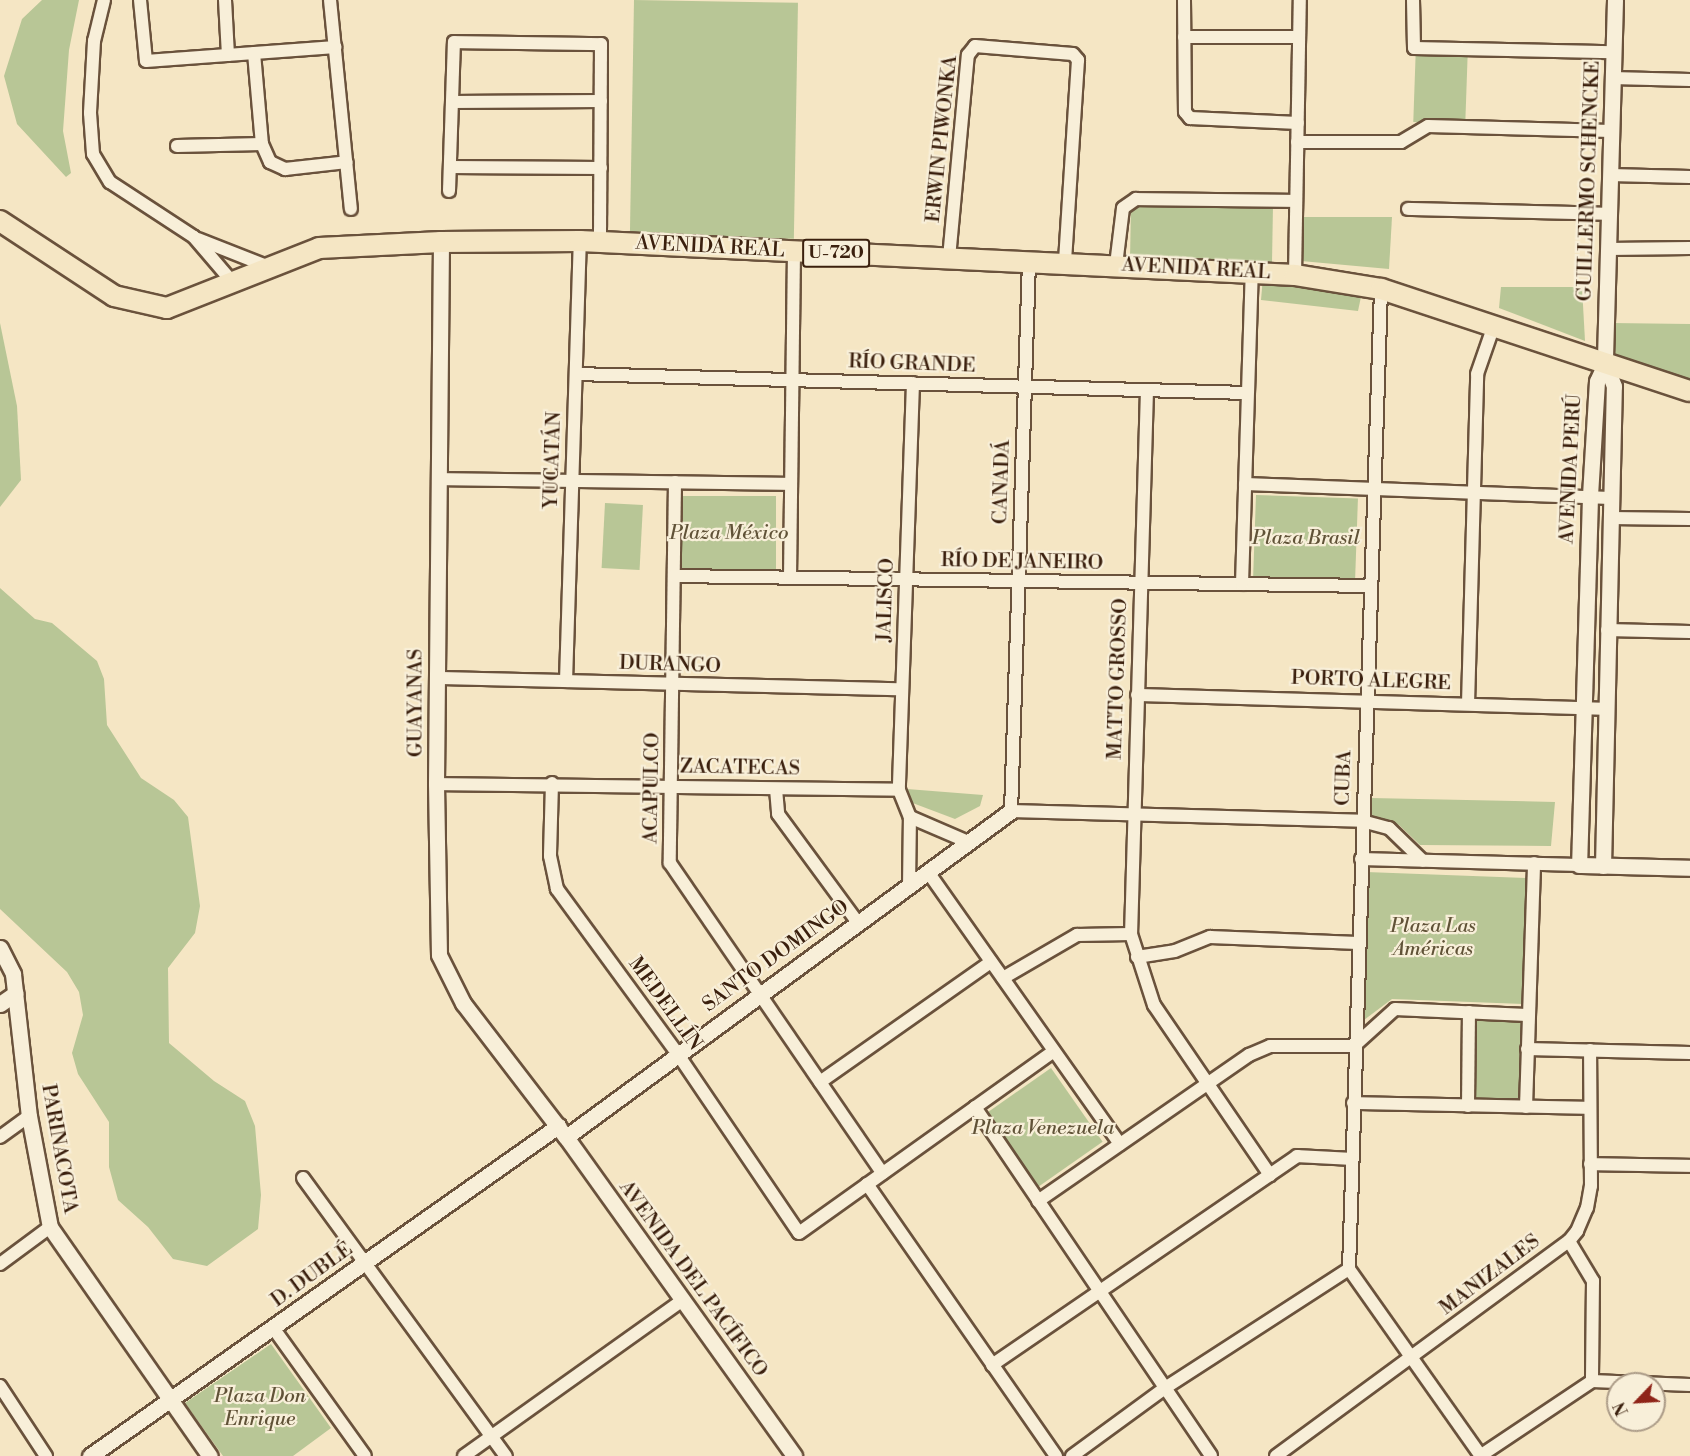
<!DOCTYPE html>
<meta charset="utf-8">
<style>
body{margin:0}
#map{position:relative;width:1690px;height:1456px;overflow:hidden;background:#f5e6c4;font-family:"Libre Bodoni",serif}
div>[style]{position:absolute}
.green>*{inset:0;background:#b8c696;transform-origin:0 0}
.roads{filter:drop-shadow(2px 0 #6a523c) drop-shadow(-2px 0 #6a523c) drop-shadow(0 2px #6a523c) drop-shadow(0 -2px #6a523c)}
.minor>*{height:12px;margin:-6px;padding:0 6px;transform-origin:6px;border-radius:6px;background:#f8efd9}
.tertiary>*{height:15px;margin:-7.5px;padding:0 7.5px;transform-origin:7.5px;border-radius:7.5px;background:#f8efd9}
.primary>*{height:20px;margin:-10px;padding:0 10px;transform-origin:10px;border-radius:10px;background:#f5e6c4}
span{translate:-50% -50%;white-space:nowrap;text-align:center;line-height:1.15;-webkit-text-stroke:4.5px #f8efd9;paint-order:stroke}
.shield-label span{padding:2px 4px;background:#f8efd9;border:2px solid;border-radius:4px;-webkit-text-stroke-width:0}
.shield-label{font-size:18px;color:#3b200e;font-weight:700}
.street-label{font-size:20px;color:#3b200e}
.park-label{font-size:20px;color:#605237;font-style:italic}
.north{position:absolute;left:1606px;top:1372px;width:60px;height:60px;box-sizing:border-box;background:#f8efd9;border:2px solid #ac9c88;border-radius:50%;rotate:245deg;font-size:16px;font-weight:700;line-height:24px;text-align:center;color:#3b200e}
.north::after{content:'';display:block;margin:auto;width:21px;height:27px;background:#8f2418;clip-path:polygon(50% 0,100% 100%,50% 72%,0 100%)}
</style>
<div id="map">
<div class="green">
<i style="clip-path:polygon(42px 0,79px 0,69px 50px,63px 131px,71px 173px,66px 177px,17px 124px,4px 76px,22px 19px)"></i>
<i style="left:634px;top:0;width:164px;height:236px;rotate:1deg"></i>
<i style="left:1416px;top:44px;width:52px;height:78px;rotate:2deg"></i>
<i style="left:1273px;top:205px;width:57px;height:142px;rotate:91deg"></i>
<i style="clip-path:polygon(1302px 217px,1392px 217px,1389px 269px,1301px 261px)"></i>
<i style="clip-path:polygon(1263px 277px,1362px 292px,1358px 311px,1261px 300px)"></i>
<i style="clip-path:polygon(1501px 287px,1582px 287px,1585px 341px,1499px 308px)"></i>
<i style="clip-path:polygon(0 323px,17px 406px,21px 480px,0 507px)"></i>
<i style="clip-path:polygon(1611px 323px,1690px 324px,1690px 380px,1612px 353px)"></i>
<i style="left:1256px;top:495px;width:102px;height:83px;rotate:2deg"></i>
<i style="left:681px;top:496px;width:95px;height:74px"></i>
<i style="left:605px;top:503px;width:38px;height:65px;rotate:3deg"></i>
<i style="clip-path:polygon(0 588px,35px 619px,52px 623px,97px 661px,104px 679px,107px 725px,141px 778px,174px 800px,188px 817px,200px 906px,195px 933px,168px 968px,169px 1043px,214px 1081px,245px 1101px,255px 1126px,261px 1195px,258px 1229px,207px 1266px,173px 1259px,148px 1227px,118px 1200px,109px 1167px,109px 1122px,78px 1074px,72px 1053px,83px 1015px,79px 992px,67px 972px,0 909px)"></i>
<i style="clip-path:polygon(907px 789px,983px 795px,980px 806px,955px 819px,910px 802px)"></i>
<i style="clip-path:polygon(1371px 798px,1555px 802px,1551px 846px,1420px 845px,1399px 825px,1371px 816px)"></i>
<i style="clip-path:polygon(1366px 872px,1527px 878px,1523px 1004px,1392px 999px,1364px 1020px)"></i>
<i style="left:1472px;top:1018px;width:52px;height:84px;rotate:1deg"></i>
<i style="left:1051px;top:1068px;width:90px;height:82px;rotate:55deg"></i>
<i style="clip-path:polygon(271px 1344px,331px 1428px,293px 1456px,223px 1456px,185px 1403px)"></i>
</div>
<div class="roads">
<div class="minor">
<i style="left:104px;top:0;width:42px;rotate:103.7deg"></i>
<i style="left:94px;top:41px;width:72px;rotate:93.2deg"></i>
<i style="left:90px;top:113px;width:41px;rotate:85.8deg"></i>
<i style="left:93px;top:154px;width:33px;rotate:59deg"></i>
<i style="left:110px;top:182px;width:100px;rotate:33.2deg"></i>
<i style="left:194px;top:237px;width:62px;rotate:49.6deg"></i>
<i style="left:140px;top:0;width:61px;rotate:84.4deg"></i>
<i style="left:146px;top:61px;width:190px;rotate:-4.2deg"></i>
<i style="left:225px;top:0;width:55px;rotate:86.9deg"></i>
<i style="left:330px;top:0;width:210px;rotate:84.3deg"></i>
<i style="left:1184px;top:0;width:112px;rotate:89.5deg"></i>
<i style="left:1185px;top:112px;width:8px;rotate:50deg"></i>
<i style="left:1190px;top:118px;width:108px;rotate:2.7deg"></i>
<i style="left:1413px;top:0;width:48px;rotate:88.8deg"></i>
<i style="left:1414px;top:48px;width:199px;rotate:1.2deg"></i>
<i style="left:1184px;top:37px;width:115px"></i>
<i style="left:254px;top:53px;width:91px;rotate:85deg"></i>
<i style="left:262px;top:144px;width:20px;rotate:66deg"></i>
<i style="left:270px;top:162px;width:17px;rotate:25deg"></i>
<i style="left:285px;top:169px;width:62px;rotate:-6.4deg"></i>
<i style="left:1612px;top:78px;width:78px;rotate:1.5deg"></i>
<i style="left:452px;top:102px;width:149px;rotate:-0.4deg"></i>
<i style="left:1297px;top:142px;width:104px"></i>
<i style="left:1401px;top:142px;width:31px;rotate:-31deg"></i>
<i style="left:1428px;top:126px;width:183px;rotate:1.6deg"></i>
<i style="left:177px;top:146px;width:85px;rotate:-1.3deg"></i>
<i style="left:450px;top:167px;width:151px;rotate:0.4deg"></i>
<i style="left:1610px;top:175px;width:80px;rotate:1.4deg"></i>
<i style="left:449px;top:191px;width:149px;rotate:-88.1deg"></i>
<i style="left:454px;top:42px;width:147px;rotate:0.8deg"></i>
<i style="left:601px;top:44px;width:198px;rotate:90.3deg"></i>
<i style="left:1408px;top:209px;width:201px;rotate:1.4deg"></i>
<i style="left:198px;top:239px;width:76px;rotate:21.5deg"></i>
<i style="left:1608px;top:249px;width:82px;rotate:-0.7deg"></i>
<i style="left:949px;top:258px;width:204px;rotate:-84.7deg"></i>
<i style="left:968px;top:55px;width:11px;rotate:-52deg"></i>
<i style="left:975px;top:46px;width:98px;rotate:4.7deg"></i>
<i style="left:1073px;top:54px;width:8px;rotate:50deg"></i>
<i style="left:1078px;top:60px;width:202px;rotate:93.7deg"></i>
<i style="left:1029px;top:261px;width:550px;rotate:91.87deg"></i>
<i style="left:1011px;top:811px;width:351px;rotate:1.6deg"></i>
<i style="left:1362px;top:821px;width:28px;rotate:15deg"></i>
<i style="left:1389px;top:828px;width:47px;rotate:44.1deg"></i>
<i style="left:1116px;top:265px;width:57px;rotate:-83deg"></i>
<i style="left:1123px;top:208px;width:16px;rotate:-35deg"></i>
<i style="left:1136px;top:199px;width:160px;rotate:0.7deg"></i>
<i style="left:1295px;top:275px;width:275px;rotate:-89deg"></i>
<i style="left:576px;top:374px;width:671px;rotate:1.62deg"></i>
<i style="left:913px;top:383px;width:407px;rotate:92deg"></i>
<i style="left:899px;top:790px;width:29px;rotate:68deg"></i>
<i style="left:910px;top:817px;width:63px;rotate:23.3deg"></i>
<i style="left:1147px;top:390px;width:544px;rotate:91.68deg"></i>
<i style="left:1131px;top:934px;width:75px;rotate:72.1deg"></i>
<i style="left:1154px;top:1005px;width:206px;rotate:55.7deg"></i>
<i style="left:438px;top:479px;width:353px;rotate:0.8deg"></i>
<i style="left:675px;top:482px;width:381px;rotate:90.8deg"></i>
<i style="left:670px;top:863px;width:376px;rotate:55.6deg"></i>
<i style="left:1245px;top:484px;width:366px;rotate:2.2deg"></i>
<i style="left:1610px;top:518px;width:80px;rotate:0.7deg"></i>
<i style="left:674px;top:576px;width:696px;rotate:0.82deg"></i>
<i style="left:790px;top:578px;width:326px;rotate:-89.3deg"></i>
<i style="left:1242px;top:584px;width:313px;rotate:-88.2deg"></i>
<i style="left:1607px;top:630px;width:83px;rotate:1.4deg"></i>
<i style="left:437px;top:678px;width:465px;rotate:1.4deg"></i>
<i style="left:566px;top:681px;width:440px;rotate:-88.2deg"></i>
<i style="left:1137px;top:695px;width:468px;rotate:1.7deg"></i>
<i style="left:1468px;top:704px;width:330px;rotate:-88.4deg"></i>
<i style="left:1477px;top:374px;width:49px;rotate:-70.8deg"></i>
<i style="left:552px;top:783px;width:73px;rotate:91.6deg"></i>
<i style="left:550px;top:856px;width:34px;rotate:78deg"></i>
<i style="left:557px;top:889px;width:203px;rotate:53.8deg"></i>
<i style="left:677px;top:1053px;width:217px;rotate:55.9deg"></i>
<i style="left:799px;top:1233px;width:313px;rotate:-35.5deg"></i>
<i style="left:436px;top:784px;width:463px;rotate:0.7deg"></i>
<i style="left:776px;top:789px;width:25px;rotate:85deg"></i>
<i style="left:778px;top:814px;width:135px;rotate:53.7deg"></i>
<i style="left:1361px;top:859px;width:218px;rotate:1.6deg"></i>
<i style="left:928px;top:872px;width:333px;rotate:54.8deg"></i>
<i style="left:909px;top:886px;width:69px;rotate:-89.2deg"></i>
<i style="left:1137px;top:957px;width:38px;rotate:-9deg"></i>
<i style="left:1175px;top:951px;width:38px;rotate:-22deg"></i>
<i style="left:1210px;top:937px;width:148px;rotate:2.3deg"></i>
<i style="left:1003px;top:978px;width:86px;rotate:-30.2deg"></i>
<i style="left:1077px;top:935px;width:54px;rotate:-1.1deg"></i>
<i style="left:1354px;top:1046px;width:55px;rotate:-42.1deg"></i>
<i style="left:1395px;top:1009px;width:132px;rotate:2.6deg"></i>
<i style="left:1527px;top:1049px;width:163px;rotate:1.4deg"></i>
<i style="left:820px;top:1082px;width:209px;rotate:-35.1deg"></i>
<i style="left:1353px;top:1103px;width:237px;rotate:1.2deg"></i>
<i style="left:1468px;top:1106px;width:94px;rotate:-89.4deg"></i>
<i style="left:975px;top:1107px;width:421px;rotate:55.9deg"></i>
<i style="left:1526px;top:1107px;width:244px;rotate:-88.1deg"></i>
<i style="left:0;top:1137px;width:36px;rotate:-36deg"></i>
<i style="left:1590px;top:1164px;width:100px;rotate:1.1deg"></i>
<i style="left:303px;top:1178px;width:344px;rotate:53.9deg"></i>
<i style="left:867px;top:1184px;width:331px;rotate:55.2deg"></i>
<i style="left:1038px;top:1201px;width:257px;rotate:-34.7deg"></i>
<i style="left:1249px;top:1055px;width:23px;rotate:-23deg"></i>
<i style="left:1270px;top:1046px;width:84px"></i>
<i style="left:1569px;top:1241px;width:47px;rotate:59deg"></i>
<i style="left:1593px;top:1281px;width:100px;rotate:90.6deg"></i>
<i style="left:0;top:1264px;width:62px;rotate:-36.5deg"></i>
<i style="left:1349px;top:1269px;width:981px;rotate:-88.13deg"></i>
<i style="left:1349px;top:1269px;width:229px;rotate:54.8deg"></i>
<i style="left:274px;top:1329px;width:156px;rotate:54.4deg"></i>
<i style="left:992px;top:1365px;width:370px;rotate:-34.4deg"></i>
<i style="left:1297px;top:1156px;width:55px;rotate:3.1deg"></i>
<i style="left:0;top:1386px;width:84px;rotate:56.7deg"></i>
<i style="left:464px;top:1456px;width:269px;rotate:-35.5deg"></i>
<i style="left:1072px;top:1456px;width:115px;rotate:-36.2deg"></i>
<i style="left:1165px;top:1388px;width:219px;rotate:-32.9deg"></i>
<i style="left:1276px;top:1456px;width:363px;rotate:-36.3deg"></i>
<i style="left:1569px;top:1241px;width:13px;rotate:-51deg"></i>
<i style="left:1577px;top:1231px;width:25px;rotate:-67deg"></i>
<i style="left:1587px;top:1208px;width:22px;rotate:-80deg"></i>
<i style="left:1591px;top:1186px;width:136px;rotate:-90.4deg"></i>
<i style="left:1480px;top:1456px;width:135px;rotate:-33.8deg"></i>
<i style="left:1592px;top:1381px;width:98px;rotate:2.3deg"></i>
</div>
<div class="tertiary">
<i style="left:1615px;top:0;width:364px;rotate:91.6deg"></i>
<i style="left:1605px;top:364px;width:19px;rotate:115deg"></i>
<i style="left:1597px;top:381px;width:116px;rotate:93.5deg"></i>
<i style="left:1590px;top:497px;width:368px;rotate:91.7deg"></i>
<i style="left:1579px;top:865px;width:111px;rotate:1.5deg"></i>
<i style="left:441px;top:242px;width:542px;rotate:90.53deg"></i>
<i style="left:436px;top:784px;width:171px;rotate:89deg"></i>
<i style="left:439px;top:955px;width:54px;rotate:63.4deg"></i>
<i style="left:463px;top:1003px;width:169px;rotate:52.5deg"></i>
<i style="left:566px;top:1137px;width:392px;rotate:54.4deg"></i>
<i style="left:1603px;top:866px;width:480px;rotate:-88.7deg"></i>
<i style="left:1614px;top:386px;width:24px;rotate:-112deg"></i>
<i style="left:0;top:948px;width:29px;rotate:63deg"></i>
<i style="left:13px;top:974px;width:143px;rotate:83.6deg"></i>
<i style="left:29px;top:1116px;width:113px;rotate:79.3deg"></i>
<i style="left:50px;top:1227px;width:279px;rotate:55.1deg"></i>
<i style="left:0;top:1004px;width:19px;rotate:-35deg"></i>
<i style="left:566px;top:1137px;width:552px;rotate:-36.23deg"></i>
<i style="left:90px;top:1456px;width:573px;rotate:-35.19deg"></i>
</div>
<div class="primary">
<i style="left:0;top:221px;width:136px;rotate:33.3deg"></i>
<i style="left:114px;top:296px;width:54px;rotate:12.8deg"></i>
<i style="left:167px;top:308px;width:163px;rotate:-21.5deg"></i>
<i style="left:319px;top:248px;width:122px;rotate:-2.8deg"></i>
<i style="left:441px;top:242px;width:139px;rotate:-0.4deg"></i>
<i style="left:580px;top:241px;width:716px;rotate:2.72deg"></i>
<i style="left:1295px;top:275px;width:87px;rotate:9.2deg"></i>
<i style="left:1381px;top:289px;width:325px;rotate:18.3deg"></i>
</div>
</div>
<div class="shield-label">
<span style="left:836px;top:253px">U-720</span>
</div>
<div class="street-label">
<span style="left:942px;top:139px;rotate:-84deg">ERWIN PIWONKA</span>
<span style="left:1589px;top:181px;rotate:-88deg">GUILLERMO SCHENCKE</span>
<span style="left:710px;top:247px;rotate:3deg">AVENIDA REAL</span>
<span style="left:1196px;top:269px;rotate:3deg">AVENIDA REAL</span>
<span style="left:912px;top:364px;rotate:2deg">RÍO GRANDE</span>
<span style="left:553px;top:460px;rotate:-88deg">YUCATÁN</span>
<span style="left:1571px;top:469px;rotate:-87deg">AVENIDA PERÚ</span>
<span style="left:1002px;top:482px;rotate:-88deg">CANADÁ</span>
<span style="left:1022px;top:562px;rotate:1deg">RÍO DE JANEIRO</span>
<span style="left:886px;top:600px;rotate:-88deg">JALISCO</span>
<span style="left:670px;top:665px;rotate:2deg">DURANGO</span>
<span style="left:1118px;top:679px;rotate:-88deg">MATTO GROSSO</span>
<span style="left:1371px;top:681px;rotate:2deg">PORTO ALEGRE</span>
<span style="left:416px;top:703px;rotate:-90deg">GUAYANAS</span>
<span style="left:740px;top:768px;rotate:1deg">ZACATECAS</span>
<span style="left:1344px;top:778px;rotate:-88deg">CUBA</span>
<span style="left:652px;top:788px;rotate:-89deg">ACAPULCO</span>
<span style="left:776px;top:956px;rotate:-36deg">SANTO DOMINGO</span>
<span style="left:665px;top:1004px;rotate:54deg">MEDELLÍN</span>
<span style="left:59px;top:1149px;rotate:80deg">PARINACOTA</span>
<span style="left:312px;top:1275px;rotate:-36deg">D. DUBLÉ</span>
<span style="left:1490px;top:1275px;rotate:-37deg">MANIZALES</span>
<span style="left:693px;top:1279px;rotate:54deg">AVENIDA DEL PACÍFICO</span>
</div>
<div class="park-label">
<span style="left:729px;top:533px">Plaza México</span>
<span style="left:1306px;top:538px">Plaza Brasil</span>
<span style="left:1433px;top:938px">Plaza Las<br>Américas</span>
<span style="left:1043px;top:1128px">Plaza Venezuela</span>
<span style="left:260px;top:1408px">Plaza Don<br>Enrique</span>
</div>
<div class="north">N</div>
</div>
